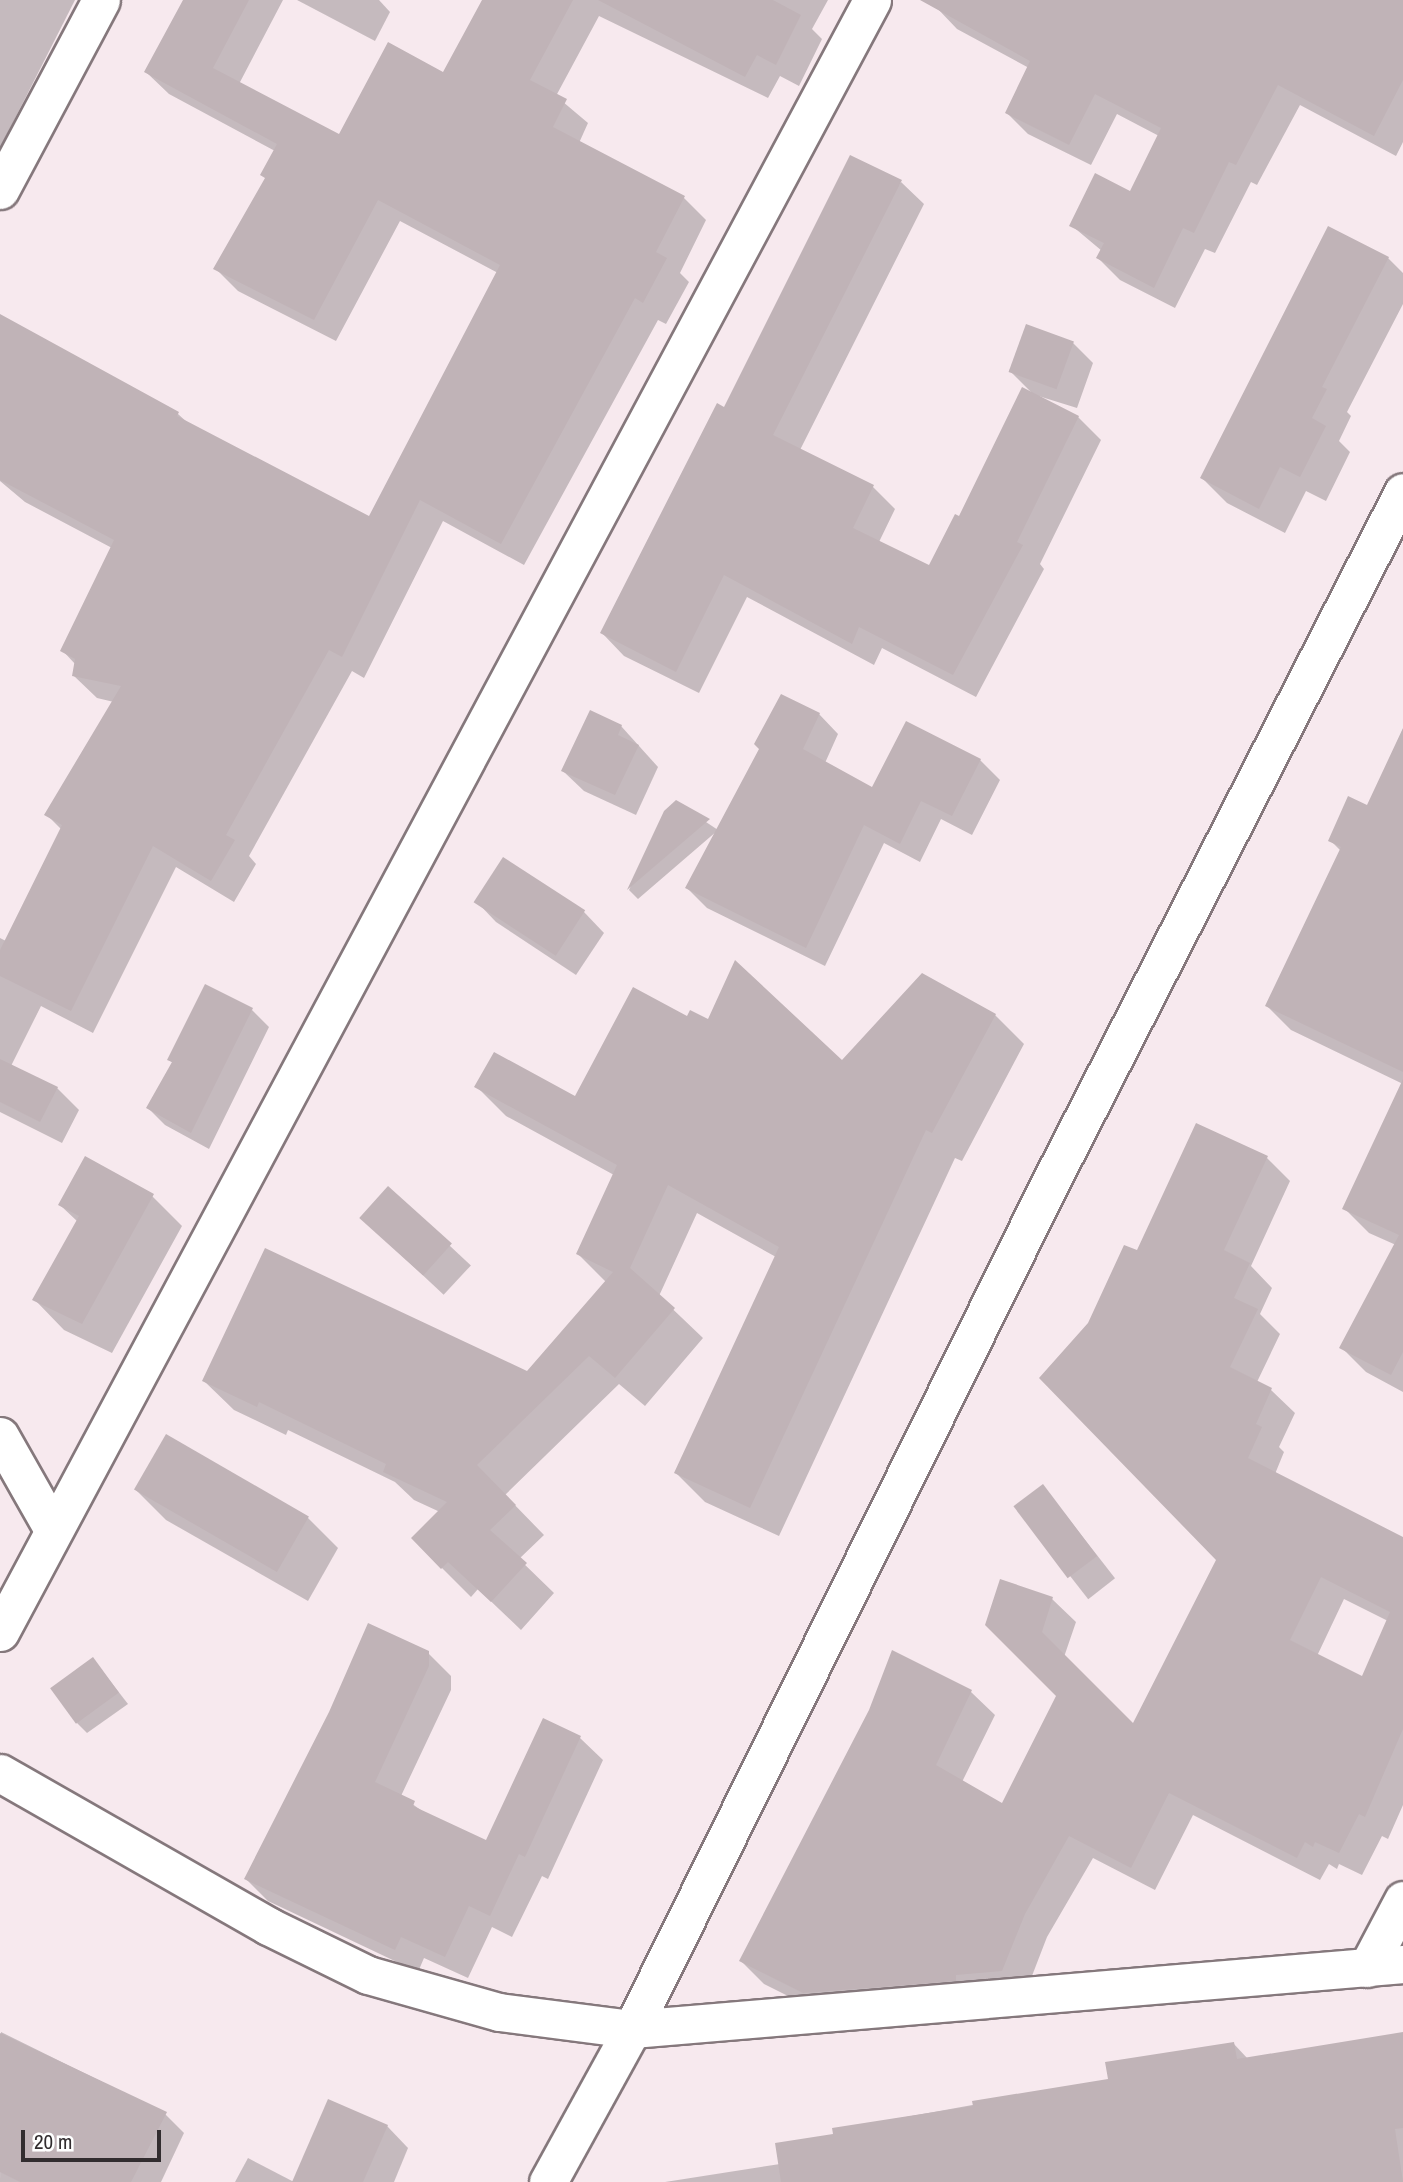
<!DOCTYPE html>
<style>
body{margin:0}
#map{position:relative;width:1403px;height:2182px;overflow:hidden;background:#f7e9ee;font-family:"Archivo Narrow",sans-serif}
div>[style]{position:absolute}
.shadow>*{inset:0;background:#0003;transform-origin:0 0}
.building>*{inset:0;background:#c0b3b7;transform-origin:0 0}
.roads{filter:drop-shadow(2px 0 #85787c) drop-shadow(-2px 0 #85787c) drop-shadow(0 2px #85787c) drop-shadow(0 -2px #85787c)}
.minor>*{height:37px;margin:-18.5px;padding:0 18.5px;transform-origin:18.5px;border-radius:18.5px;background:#fff}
span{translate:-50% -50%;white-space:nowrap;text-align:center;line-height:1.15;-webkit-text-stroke:7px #fff;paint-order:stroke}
.scale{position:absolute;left:21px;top:2130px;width:140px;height:32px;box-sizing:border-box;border:4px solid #322d2f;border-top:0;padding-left:9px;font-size:21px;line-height:24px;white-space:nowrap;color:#322d2f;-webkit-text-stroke:5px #fff;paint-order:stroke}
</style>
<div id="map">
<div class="shadow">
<i style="clip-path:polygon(0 0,75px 0,0 148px)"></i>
<i style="clip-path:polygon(184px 0,283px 0,239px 84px,340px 136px,444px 75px,484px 0,828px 0,812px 29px,822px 39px,799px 86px,780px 76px,768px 98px,599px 16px,556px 96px,588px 123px,579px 143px,684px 198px,706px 220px,680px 273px,689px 282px,666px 324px,658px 320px,524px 565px,443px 521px,364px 678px,352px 671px,249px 856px,256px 864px,234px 902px,176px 867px,93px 1033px,41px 1006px,11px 1066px,57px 1088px,79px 1110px,62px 1143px,0 1112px,0 938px,6px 941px,62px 830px,47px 815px,114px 702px,97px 698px,74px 676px,76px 665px,62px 650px,112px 548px,25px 502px,0 481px,0 317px,178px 414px,189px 424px,370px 519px,498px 273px,400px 221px,336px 341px,238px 291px,215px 268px,267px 179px,275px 151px,169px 94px,146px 72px)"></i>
<i style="clip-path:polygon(297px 0,379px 0,390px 12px,375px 41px)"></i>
<i style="clip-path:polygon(940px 0,1403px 0,1403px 142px,1396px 156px,1300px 105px,1257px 185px,1251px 182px,1215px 253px,1205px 249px,1175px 308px,1120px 280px,1098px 258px,1102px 251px,1071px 225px,1131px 193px,1159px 136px,1117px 114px,1091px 165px,1028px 134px,1007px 113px,1029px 68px,957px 29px,936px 7px)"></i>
<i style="clip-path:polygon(901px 182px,924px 204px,800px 450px,873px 487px,895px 509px,879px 542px,930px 567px,1033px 394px,1009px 370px,1073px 343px,1093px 363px,1077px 408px,1032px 394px,1078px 417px,1101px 440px,1040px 564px,1044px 569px,976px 697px,882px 648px,874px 665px,747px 597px,699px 693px,624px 656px,602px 633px,724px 409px)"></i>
<i style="clip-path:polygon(1388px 258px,1403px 273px,1403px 304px,1347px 412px,1351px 416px,1339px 441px,1350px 452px,1326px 501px,1306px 491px,1285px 533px,1227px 503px,1202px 478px)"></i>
<i style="clip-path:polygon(819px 714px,838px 734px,825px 763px,873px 790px,980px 760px,1000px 780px,972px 835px,941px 819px,920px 862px,884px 843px,825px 966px,707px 908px,687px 888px,717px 831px,638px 899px,629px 890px,665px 812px,676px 802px,718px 830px)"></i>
<i style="clip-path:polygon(621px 726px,658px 767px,636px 815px,584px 791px,563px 771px)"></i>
<i style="clip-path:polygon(1403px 729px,1403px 1392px,1366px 1372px,1341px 1347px,1396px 1245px,1369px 1233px,1344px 1208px,1403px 1084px,1291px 1030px,1267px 1006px,1341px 851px,1330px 840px,1368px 807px)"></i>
<i style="clip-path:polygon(476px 901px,584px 912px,604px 933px,576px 975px,496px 922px)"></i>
<i style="clip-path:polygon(252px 1010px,269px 1027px,209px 1149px,165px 1125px,148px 1108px,173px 1063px,169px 1060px)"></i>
<i style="clip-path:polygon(995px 1015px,1024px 1044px,962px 1161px,955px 1158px,779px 1536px,705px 1502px,676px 1473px,776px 1257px,697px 1213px,659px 1296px,703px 1338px,645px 1406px,619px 1384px,505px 1495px,544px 1535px,519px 1559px,554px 1593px,521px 1630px,478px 1589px,471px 1597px,442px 1568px,440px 1512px,414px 1500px,395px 1482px,288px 1430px,286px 1435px,234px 1410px,204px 1381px,528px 1373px,606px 1282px,578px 1254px,614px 1175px,506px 1116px,477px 1087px,576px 1099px,688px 1018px,842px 1062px)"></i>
<i style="clip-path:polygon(evenodd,1267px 1158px,1290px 1181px,1251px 1266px,1272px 1288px,1260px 1314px,1280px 1334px,1257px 1382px,1271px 1390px,1295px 1413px,1279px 1447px,1284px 1452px,1275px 1474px,1403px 1538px,1403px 1805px,1388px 1839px,1382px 1836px,1362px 1875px,1339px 1864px,1337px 1869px,1329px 1864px,1320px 1880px,1193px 1815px,1155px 1890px,1093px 1858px,1047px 1937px,1025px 1994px,828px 2016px,764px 1984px,741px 1961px,870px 1711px,893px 1653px,971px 1692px,995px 1715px,962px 1782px,1003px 1806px,1058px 1696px,1001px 1581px,1052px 1599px,1076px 1622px,1064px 1657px,1133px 1726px,1218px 1560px,1089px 1324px,1138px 1253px,1267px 1158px,1344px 1599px,1388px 1621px,1362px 1679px,1317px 1656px,1344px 1599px)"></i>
<i style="left:389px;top:1189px;width:112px;height:40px;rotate:43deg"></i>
<i style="clip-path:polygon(152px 1196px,182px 1226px,112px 1353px,64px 1330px,35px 1300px,78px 1222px,60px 1205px)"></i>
<i style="left:1043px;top:1486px;width:117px;height:34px;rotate:52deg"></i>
<i style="clip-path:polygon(136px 1490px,308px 1518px,338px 1548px,308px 1601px,166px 1520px)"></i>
<i style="clip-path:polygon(428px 1653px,451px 1676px,451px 1690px,401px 1796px,425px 1813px,487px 1843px,543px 1720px,580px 1738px,603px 1760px,548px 1879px,542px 1876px,512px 1937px,492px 1927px,468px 1978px,424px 1958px,418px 1972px,268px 1901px,246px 1879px)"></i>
<i style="clip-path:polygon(93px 1659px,128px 1704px,87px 1733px,77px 1723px)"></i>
<i style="clip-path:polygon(1px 2032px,163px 2112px,184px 2133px,161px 2182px,0 2182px)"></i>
<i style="clip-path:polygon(1403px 2034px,1403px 2182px,665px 2182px,780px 2164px,835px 2136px,834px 2130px,1110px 2080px,1233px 2043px,1248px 2059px)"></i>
<i style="clip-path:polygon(387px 2126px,408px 2148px,394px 2182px,294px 2182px)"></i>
<i style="clip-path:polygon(248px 2158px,294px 2182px,235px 2182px)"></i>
</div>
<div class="building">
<i style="clip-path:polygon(183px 0,249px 0,213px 68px,339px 134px,388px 42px,443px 72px,482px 0,573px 0,530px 80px,567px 99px,553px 127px,685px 196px,656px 252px,667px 258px,643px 303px,635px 298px,501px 544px,420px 500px,342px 657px,329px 650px,226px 835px,235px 840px,211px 881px,153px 846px,71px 1011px,0 976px,0 950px,62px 825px,44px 815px,121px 686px,72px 676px,75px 659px,60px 651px,114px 540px,0 480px,0 314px,179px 412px,177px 416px,369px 516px,500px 265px,378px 200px,314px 320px,213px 269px,265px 178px,260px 175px,277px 144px,144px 72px)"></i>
<i style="clip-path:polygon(598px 0,773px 0,801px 15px,776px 65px,757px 55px,745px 77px)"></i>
<i style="clip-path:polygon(920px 0,1403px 0,1403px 80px,1374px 136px,1278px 85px,1236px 165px,1229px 162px,1194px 233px,1183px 228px,1154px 288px,1096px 258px,1104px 243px,1069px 226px,1095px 173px,1130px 191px,1161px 128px,1095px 94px,1069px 145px,1005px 113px,1030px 61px)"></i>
<i style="clip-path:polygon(850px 155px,902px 180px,773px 435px,874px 485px,853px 528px,929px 565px,955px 514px,959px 516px,1022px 387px,1079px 416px,1017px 542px,1023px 545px,953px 675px,859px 627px,852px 644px,724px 575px,676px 672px,600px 633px,717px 403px,724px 407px)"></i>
<i style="clip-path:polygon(1328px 226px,1389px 257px,1322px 387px,1327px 389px,1312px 418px,1326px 426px,1300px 477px,1280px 467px,1259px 509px,1200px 478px)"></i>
<i style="left:1026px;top:324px;width:51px;height:51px;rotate:20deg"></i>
<i style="clip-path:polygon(781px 694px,820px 713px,803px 749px,872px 787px,906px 721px,981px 759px,952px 816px,921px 801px,900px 844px,864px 825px,806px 948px,685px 888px,759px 749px,754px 744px)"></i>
<i style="clip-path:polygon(590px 710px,622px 725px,618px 735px,639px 745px,615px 795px,561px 771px)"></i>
<i style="clip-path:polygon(1403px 728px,1403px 1072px,1265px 1006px,1341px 847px,1328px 841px,1348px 796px,1367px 805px)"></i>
<i style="clip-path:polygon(676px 800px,710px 819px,627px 890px,664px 811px)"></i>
<i style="left:503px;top:857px;width:98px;height:54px;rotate:33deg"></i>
<i style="clip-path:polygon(735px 960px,842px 1060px,922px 973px,996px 1014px,932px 1133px,926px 1130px,750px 1508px,674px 1473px,779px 1247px,668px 1185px,630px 1268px,675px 1308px,615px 1378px,589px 1356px,477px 1465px,516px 1505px,490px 1530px,527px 1563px,491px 1602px,448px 1562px,441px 1569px,411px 1538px,447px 1502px,383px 1472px,386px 1464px,259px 1402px,257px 1407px,202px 1381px,265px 1248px,527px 1371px,613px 1272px,576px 1254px,617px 1165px,474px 1087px,494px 1052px,575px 1096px,633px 987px,687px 1016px,690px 1010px,708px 1019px)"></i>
<i style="clip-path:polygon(205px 984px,253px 1008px,191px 1133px,146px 1108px,172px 1062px,167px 1060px)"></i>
<i style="clip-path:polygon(0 1059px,58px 1087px,40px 1122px,0 1102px)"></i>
<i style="clip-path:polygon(1403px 1079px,1403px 1352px,1391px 1375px,1339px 1348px,1399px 1235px,1342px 1209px)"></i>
<i style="clip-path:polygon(evenodd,1196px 1123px,1268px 1156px,1224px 1250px,1250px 1263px,1234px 1298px,1258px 1309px,1230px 1367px,1272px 1388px,1256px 1424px,1262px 1427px,1248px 1458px,1403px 1537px,1403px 1729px,1365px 1817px,1359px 1814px,1339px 1853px,1315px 1842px,1313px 1847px,1305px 1842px,1297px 1858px,1169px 1793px,1131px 1868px,1069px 1836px,1025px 1914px,1002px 1971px,956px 1975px,956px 1981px,803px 1993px,739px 1961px,869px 1710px,892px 1650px,972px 1690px,936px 1765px,1002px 1803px,1056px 1696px,985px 1625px,1000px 1579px,1053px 1597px,1042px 1632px,1133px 1723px,1216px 1560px,1039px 1378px,1088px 1323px,1124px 1245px,1137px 1250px,1196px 1123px,1321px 1577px,1390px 1612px,1362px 1676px,1290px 1640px,1321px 1577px)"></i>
<i style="clip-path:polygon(85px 1156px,154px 1194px,82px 1324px,32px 1300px,79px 1216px,58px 1205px)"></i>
<i style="left:388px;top:1186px;width:86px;height:43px;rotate:42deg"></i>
<i style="left:166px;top:1434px;width:165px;height:64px;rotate:30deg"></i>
<i style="left:1043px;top:1484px;width:90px;height:37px;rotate:53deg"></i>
<i style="clip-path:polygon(368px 1623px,429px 1651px,429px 1666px,375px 1782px,415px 1801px,413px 1806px,486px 1840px,543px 1718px,581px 1736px,525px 1857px,519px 1854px,490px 1916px,469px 1906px,445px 1957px,401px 1937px,395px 1950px,244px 1879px,329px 1712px)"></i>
<i style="left:93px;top:1657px;width:44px;height:53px;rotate:54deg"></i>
<i style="clip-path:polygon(1403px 2032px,1403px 2128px,1395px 2129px,1403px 2182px,781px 2182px,775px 2143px,833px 2134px,832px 2128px,973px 2106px,972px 2101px,1108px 2079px,1105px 2062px,1234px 2042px,1237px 2059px)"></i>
<i style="clip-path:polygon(0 2033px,167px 2112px,131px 2182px,20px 2182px,0 2172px)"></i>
<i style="clip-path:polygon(328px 2099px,388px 2125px,363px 2182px,292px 2182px)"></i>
</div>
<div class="roads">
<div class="minor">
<i style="left:0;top:190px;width:215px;rotate:-62deg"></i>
<i style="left:0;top:1436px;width:106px;rotate:60.5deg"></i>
<i style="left:0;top:1632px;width:1850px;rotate:-61.88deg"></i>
<i style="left:0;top:1773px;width:309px;rotate:29.7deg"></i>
<i style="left:268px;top:1926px;width:111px;rotate:26.1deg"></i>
<i style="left:368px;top:1975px;width:136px;rotate:15.8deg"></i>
<i style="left:499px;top:2012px;width:134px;rotate:7.3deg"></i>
<i style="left:632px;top:2029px;width:774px;rotate:-4.82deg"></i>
<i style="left:1367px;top:1968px;width:77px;rotate:-62.1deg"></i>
<i style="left:548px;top:2182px;width:175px;rotate:-61.2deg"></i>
<i style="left:632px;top:2029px;width:941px;rotate:-63.71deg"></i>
<i style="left:1049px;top:1185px;width:778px;rotate:-62.94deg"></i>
</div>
</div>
<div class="scale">20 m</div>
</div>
